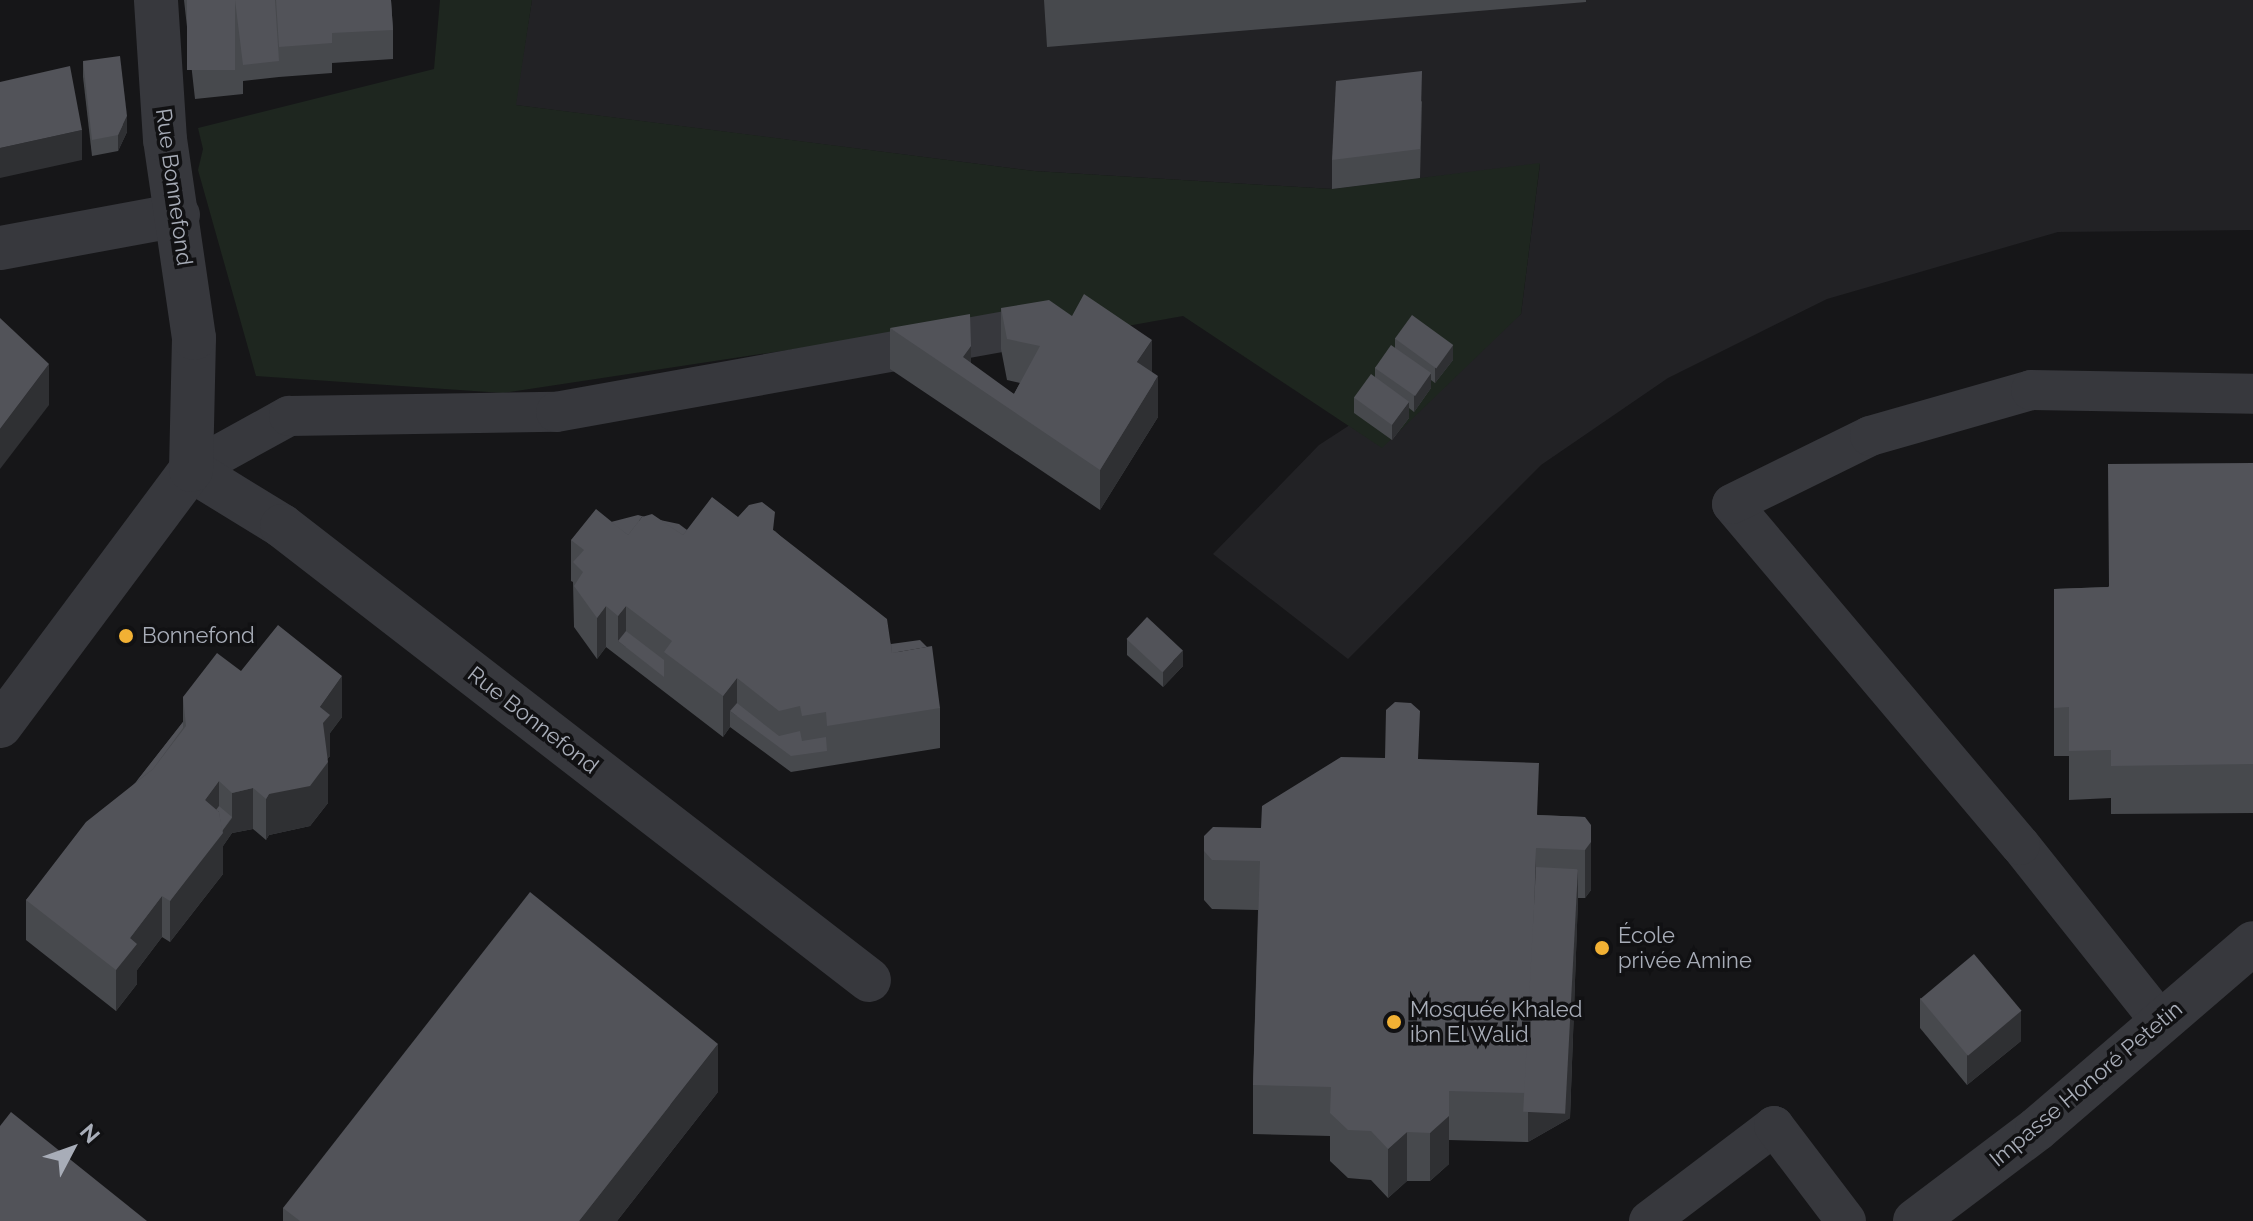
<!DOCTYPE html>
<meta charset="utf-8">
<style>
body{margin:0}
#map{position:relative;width:2253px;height:1221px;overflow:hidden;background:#161618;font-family:Raleway,sans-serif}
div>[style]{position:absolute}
.built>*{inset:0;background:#222225}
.green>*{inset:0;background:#1e261f}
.lane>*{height:40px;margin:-20px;padding:0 20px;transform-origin:20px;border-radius:20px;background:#37383d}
.street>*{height:44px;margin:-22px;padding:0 22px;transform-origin:22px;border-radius:22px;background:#37383d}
.wall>*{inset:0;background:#47494d}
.shaded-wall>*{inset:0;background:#2f3033}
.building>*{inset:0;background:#525359;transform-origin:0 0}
.dots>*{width:22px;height:22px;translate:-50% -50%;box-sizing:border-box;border:4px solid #111113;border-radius:50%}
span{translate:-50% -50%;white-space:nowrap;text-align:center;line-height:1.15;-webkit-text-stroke:7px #111113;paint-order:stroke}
.street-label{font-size:22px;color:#a8adb8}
.poi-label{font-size:22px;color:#a8adb8}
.left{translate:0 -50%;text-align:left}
.north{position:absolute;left:32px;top:1109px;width:80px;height:80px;-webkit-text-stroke:6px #111113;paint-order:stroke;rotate:49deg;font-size:22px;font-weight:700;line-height:32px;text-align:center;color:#a8adb8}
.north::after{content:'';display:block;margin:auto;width:28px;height:36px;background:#a8adb8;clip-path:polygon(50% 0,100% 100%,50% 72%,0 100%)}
</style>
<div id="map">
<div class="built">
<i style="clip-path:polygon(532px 0,2253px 0,2253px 230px,2058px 232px,1827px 299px,1668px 378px,1541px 465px,1348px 659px,1213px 554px,1319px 445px,1521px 314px,1540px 164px,1332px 189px,1034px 171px,515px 105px)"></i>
</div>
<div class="green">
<i style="clip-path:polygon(440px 0,532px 0,516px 105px,1034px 171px,1332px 189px,1540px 163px,1521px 314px,1382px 448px,1183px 316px,1049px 340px,1046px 311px,503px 393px,256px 376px,198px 170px,203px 149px,198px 128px,434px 69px)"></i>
</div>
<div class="lane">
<i style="left:191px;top:470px;width:112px;rotate:-28.9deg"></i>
<i style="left:289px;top:416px;width:267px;rotate:-0.9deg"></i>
<i style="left:556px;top:412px;width:468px;rotate:-10.2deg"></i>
<i style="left:2161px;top:1022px;width:226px;rotate:-128.5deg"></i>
<i style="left:2020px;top:845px;width:446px;rotate:-130.2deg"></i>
<i style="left:1732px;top:504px;width:154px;rotate:-26.2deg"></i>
<i style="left:1870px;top:436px;width:167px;rotate:-15.9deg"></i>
<i style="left:2031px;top:390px;width:222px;rotate:1deg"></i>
<i style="left:1649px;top:1221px;width:157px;rotate:-37.2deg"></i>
<i style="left:1774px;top:1126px;width:119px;rotate:52.8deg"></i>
</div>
<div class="street">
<i style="left:0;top:248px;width:181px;rotate:-10.5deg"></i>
<i style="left:191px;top:470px;width:107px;rotate:31.6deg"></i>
<i style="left:282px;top:526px;width:742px;rotate:37.72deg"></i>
<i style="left:0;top:726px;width:319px;rotate:-53.3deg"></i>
<i style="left:191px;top:470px;width:132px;rotate:-88.7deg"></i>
<i style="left:194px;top:338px;width:200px;rotate:-98.3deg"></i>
<i style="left:165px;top:140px;width:140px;rotate:-93.7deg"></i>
<i style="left:1915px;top:1221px;width:153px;rotate:-37deg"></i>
<i style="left:2037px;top:1129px;width:285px;rotate:-40.7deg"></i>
</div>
<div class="wall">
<i style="clip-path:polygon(184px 0,391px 0,393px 30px,393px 59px,332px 63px,332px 73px,279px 77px,243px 81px,243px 94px,195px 99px)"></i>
<i style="clip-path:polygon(1044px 0,1586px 0,1586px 2px,1047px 47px)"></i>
<i style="clip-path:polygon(83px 61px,127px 132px,118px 151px,92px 156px,83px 77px)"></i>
<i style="clip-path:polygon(1422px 101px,1420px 178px,1332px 189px,1332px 160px)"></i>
<i style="clip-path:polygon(1001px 308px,1152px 372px,1158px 417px,1100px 510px,890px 369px,890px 328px,1014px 394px,1020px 383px,1007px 380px,1001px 349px)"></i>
<i style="clip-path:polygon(1395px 338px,1453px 360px,1435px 383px,1431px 380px,1431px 388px,1414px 412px,1409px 408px,1409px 418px,1392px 440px,1354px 413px,1354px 398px,1375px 377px,1375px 368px,1395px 348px)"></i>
<i style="clip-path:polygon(2253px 463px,2253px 813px,2111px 814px,2111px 798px,2069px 800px,2069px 756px,2054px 756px,2054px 589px,2108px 587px)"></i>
<i style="clip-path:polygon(738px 517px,775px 531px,891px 644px,940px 708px,940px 748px,791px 772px,730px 727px,723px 737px,606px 647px,597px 659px,574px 627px,573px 582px,571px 581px,571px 540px,611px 522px,660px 520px,687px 530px)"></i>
<i style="clip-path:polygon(1127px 639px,1183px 666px,1163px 687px,1127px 655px)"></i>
<i style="clip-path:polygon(241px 671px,342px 717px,330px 733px,330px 756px,327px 759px,328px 803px,310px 826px,269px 835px,266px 840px,253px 829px,232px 833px,223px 846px,223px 874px,170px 942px,162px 937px,137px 970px,137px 984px,116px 1011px,26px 940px,26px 900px,136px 782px,183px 722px,183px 697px)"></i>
<i style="clip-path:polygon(1420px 759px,1538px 815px,1585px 817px,1591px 890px,1585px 898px,1578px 898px,1570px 1118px,1528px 1142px,1449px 1140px,1449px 1164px,1430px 1181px,1407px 1181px,1388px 1198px,1371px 1180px,1348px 1178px,1330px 1161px,1330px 1136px,1253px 1134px,1253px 1085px,1258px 910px,1212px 909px,1204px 900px,1204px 836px,1261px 828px)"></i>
<i style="clip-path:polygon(1920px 998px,2021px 1041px,1967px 1085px,1920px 1028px)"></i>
<i style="clip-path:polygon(718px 1092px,617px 1221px,283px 1221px,283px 1208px)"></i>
</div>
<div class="shaded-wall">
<i style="clip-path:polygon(127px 116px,127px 132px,118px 151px,118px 135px)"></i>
<i style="clip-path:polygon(82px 130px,82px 160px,0 178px,0 148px)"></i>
<i style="clip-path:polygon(1152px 340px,1152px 380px,1137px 362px)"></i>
<i style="clip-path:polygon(1453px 345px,1453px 360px,1435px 383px,1435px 367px)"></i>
<i style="clip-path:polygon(971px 346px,971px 382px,963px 357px)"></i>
<i style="clip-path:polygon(49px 364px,49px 405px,0 469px,0 429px)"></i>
<i style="clip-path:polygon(1431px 373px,1431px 388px,1414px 412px,1414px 396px)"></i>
<i style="clip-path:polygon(1158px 376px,1158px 417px,1100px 510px,1100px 470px)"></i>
<i style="clip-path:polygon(1409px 402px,1409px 418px,1392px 440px,1392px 424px)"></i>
<i style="clip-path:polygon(606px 606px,606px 647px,597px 659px,597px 618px)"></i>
<i style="clip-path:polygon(626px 606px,626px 647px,618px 641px,618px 616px)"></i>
<i style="clip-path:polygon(1183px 650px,1183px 666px,1163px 687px,1163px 672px)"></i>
<i style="clip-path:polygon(342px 676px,342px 717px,330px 733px,330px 756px,323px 764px,320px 707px)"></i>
<i style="clip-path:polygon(737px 678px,737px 716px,730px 711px,730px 727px,723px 737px,723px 696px)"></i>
<i style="clip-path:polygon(328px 762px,328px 803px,310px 826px,269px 835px,266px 840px,266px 799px,269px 794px)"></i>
<i style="clip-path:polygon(219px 781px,219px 821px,205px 800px)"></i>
<i style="clip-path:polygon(253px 788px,253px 829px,232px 833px,223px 846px,223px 874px,170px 942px,170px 901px,232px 818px,232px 793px)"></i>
<i style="clip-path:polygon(1591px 825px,1591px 890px,1585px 898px,1585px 850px)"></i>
<i style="clip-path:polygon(1536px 848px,1536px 897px,1578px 869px,1578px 899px,1570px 1118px,1528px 1142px,1528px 1093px)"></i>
<i style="clip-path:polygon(162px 896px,162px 937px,137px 970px,137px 984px,116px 1011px,116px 970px,130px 938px)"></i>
<i style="clip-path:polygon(2021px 1011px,2021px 1041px,1967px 1085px,1967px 1055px)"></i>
<i style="clip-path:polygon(718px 1044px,718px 1092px,617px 1221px,579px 1221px)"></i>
<i style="clip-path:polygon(1449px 1091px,1449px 1164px,1430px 1181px,1430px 1133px)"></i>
<i style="clip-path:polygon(1407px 1132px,1407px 1181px,1388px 1198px,1388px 1149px)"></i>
</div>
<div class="building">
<i style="left:187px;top:0;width:48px;height:70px"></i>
<i style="clip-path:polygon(235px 0,275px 0,279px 61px,243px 65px)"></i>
<i style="clip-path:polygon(276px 0,391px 0,393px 30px,332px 33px,332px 43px,279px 47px)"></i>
<i style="clip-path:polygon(120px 56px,127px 116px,118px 135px,92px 140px,83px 61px)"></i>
<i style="clip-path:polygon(70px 66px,82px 130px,0 148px,0 82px)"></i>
<i style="clip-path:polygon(1422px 71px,1420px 149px,1332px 160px,1336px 81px)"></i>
<i style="clip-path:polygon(1084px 294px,1152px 340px,1137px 362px,1158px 376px,1100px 470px,890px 328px,970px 314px,971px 346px,963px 357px,1014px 394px,1040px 346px,1007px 339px,1001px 308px,1049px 300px,1072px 316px)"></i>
<i style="left:1412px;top:315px;width:51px;height:29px;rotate:36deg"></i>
<i style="clip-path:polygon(0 318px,49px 364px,0 429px)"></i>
<i style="left:1391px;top:345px;width:49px;height:28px;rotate:35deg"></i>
<i style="left:1371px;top:374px;width:47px;height:29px;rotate:36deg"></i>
<i style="clip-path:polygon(2253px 463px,2253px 764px,2111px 766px,2111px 750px,2069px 751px,2069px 707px,2054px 708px,2054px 589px,2109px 587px,2108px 464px)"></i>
<i style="clip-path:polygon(712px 497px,738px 517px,749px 505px,762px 502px,775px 512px,773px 530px,887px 619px,892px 653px,932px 646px,940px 708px,827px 726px,826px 712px,802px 716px,800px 706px,779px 711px,737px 678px,723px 696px,664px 652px,672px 641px,626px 606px,618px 616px,606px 606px,597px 618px,574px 586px,583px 572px,573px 562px,584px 550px,571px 540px,596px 509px,628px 535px,642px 517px,652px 514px,683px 535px)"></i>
<i style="clip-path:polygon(638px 515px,645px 517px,642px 517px,628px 535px,611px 522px)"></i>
<i style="clip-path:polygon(660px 520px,679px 524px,687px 530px,683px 535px)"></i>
<i style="left:1147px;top:617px;width:49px;height:30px;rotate:43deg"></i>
<i style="clip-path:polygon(278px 625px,342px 676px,320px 707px,330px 715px,323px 723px,328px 762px,310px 786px,269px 794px,266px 799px,253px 788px,232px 793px,219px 781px,205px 800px,219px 812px,223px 833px,170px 901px,162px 896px,130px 938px,137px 944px,116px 970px,26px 900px,86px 822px,153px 769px,186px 726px,183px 697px,217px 653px,241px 671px)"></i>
<i style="clip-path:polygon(626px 631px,664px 660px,664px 677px,618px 641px)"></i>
<i style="clip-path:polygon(920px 640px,927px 647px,892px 653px,891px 644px)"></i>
<i style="clip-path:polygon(1395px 702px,1411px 703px,1420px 711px,1418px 759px,1539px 763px,1537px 815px,1585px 817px,1591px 825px,1591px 842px,1585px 850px,1536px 848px,1528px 1093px,1449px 1091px,1449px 1116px,1430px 1133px,1407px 1132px,1388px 1149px,1371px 1131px,1348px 1130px,1330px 1113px,1331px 1087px,1253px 1085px,1260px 861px,1212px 860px,1204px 851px,1204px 836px,1213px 827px,1261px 828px,1262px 806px,1341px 757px,1385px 758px,1386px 710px)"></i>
<i style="clip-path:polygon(737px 703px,779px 736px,800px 731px,802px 741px,826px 737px,827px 751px,791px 756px,730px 711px)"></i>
<i style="clip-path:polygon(183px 722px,183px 728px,153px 769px,136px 782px)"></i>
<i style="clip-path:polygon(219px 806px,232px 817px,222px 831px,219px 812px,216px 810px)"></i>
<i style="left:1536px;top:867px;width:42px;height:245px;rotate:3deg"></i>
<i style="clip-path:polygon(530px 892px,718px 1044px,579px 1221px,300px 1221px,283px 1208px)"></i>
<i style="left:1974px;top:954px;width:74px;height:70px;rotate:50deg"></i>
<i style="clip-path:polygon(11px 1112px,147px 1221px,0 1221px,0 1126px)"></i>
</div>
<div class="dots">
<i style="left:126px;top:636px;background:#f2b134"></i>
<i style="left:1602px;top:948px;background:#f2b134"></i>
<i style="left:1394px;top:1022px;background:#f2b134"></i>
</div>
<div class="street-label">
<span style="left:174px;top:187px;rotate:82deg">Rue Bonnefond</span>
<span style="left:533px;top:720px;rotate:38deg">Rue Bonnefond</span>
<span style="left:2086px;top:1084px;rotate:-40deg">Impasse Honoré Petetin</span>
</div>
<div class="poi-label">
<span class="left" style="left:142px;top:636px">Bonnefond</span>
<span class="left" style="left:1618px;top:948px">École<br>privée Amine</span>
<span class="left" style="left:1410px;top:1022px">Mosquée Khaled<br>ibn El Walid</span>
</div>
<div class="north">N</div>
</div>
